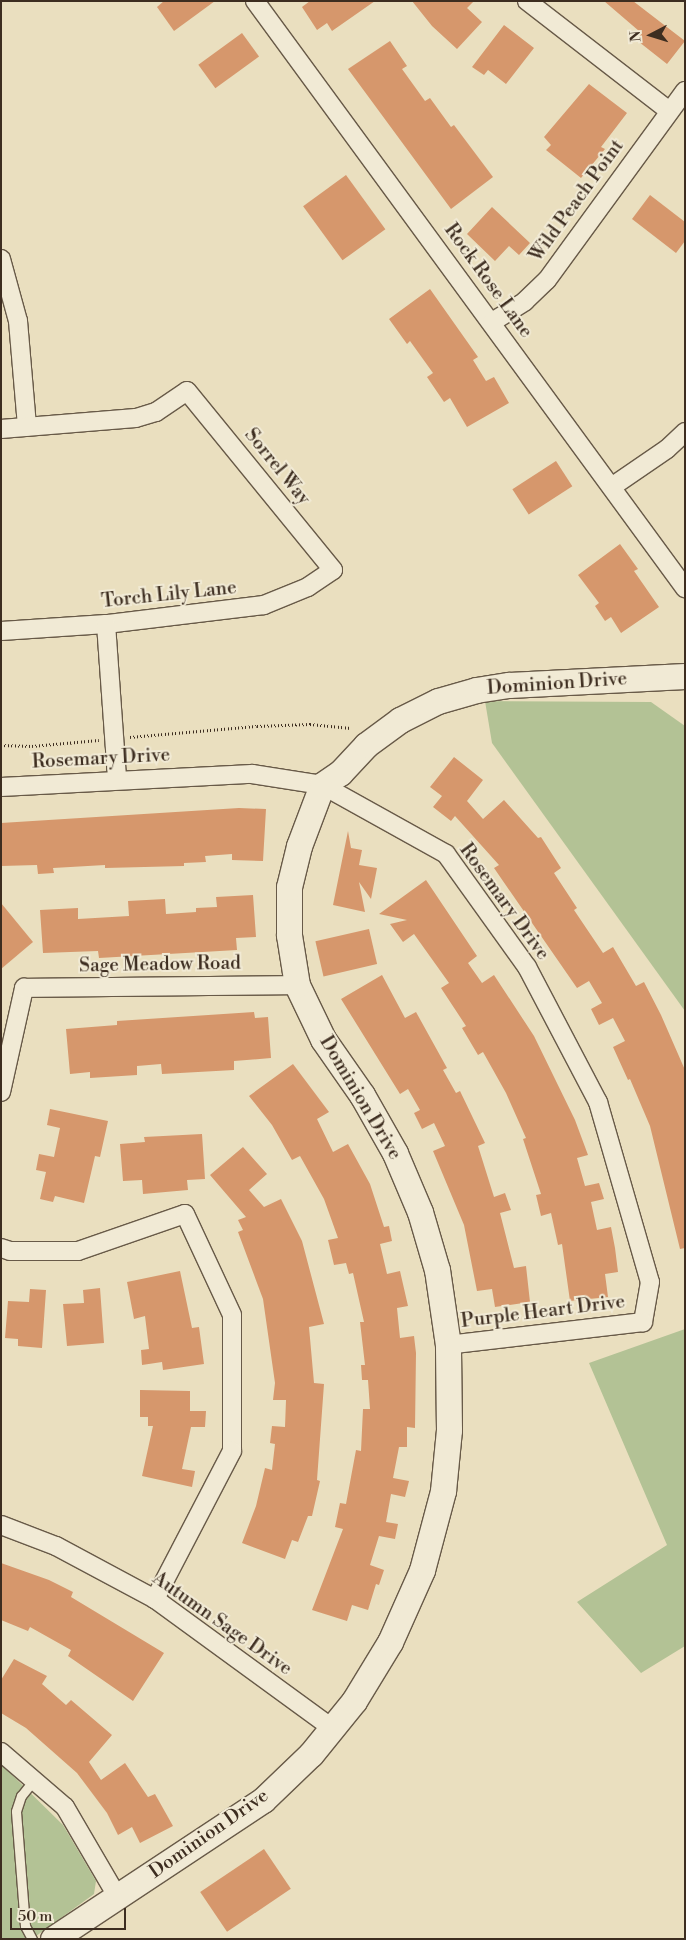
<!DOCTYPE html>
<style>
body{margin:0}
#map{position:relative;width:686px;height:1940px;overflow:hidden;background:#eadfbf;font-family:"Libre Bodoni",serif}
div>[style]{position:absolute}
.green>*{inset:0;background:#b3c295}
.building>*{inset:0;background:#d6976c;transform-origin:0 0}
.path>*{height:2.5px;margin-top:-1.25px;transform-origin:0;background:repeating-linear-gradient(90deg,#3d2d20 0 1px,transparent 0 3.5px)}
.roads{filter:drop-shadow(1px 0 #685a48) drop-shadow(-1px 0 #685a48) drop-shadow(0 1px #685a48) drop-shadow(0 -1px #685a48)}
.lane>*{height:9px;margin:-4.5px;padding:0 4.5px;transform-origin:4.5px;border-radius:4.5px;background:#f1ead5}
.street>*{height:18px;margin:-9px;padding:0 9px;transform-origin:9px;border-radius:9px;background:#f1ead5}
.secondary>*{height:25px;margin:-12.5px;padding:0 12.5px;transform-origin:12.5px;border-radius:12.5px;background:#f1ead5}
span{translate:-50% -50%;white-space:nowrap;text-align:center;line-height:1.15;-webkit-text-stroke:4px #f1ead5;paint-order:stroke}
.street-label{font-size:19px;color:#3d2d20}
.frame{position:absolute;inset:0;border:2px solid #3d2d20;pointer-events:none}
.north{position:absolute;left:626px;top:10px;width:50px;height:50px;-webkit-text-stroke:4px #f1ead5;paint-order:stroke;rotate:265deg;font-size:14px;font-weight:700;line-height:20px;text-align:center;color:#3d2d20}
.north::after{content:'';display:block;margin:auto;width:18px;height:22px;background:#3d2d20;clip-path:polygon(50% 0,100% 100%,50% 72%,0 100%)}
.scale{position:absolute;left:10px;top:1908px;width:116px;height:22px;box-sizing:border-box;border:2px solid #3d2d20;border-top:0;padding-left:6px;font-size:15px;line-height:18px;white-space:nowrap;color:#3d2d20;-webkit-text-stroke:4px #f1ead5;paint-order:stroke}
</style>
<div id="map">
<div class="green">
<i style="clip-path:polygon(485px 701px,651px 702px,685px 726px,685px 1011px,492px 743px)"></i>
<i style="clip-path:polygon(685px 1329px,685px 1646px,641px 1673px,577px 1602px,667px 1545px,589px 1363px)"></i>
<i style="clip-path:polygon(1px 1764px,63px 1825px,96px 1881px,94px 1894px,32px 1939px,1px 1939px)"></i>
</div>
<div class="building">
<i style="clip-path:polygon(164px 1px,215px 1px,174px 31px,157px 7px)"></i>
<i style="clip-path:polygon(310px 1px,375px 1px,332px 31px,327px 23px,317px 30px,302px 7px)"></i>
<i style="clip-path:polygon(412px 1px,474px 1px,467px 8px,482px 22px,457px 49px,432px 26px)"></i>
<i style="clip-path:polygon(604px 1px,633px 1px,685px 41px,667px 64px,634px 38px,639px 31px)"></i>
<i style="clip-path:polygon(504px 25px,534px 48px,506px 84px,488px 70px,484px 75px,472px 67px)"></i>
<i style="left:242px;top:33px;width:29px;height:54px;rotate:54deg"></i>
<i style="clip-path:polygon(390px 41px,407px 66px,402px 69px,425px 101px,430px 98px,451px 127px,454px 125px,493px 177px,451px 209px,348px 69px)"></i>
<i style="clip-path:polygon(589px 84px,627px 113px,601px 147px,605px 149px,581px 178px,546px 150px,551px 145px,544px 137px)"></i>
<i style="left:346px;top:175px;width:67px;height:53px;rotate:54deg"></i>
<i style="clip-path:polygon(650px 195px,685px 222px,685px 241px,676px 253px,632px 219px)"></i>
<i style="clip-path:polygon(492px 207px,530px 243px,519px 255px,509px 246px,495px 261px,467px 234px)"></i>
<i style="clip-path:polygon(430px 289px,478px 357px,473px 360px,486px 381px,494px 377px,509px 403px,467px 427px,450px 398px,444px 402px,427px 377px,433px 373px,410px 341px,407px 344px,389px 319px)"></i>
<i style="left:556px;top:461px;width:30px;height:52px;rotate:57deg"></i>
<i style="clip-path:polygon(620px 544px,638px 569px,634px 571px,659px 607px,621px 633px,611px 617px,605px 621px,595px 606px,599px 603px,578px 575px)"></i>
<i style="clip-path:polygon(454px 757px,483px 780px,467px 801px,483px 819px,504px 800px,538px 838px,541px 837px,561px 868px,554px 873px,577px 908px,574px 910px,603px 953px,613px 947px,636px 986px,644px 982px,661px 1015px,685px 1070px,685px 1248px,680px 1249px,650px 1126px,630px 1079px,628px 1080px,613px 1047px,625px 1041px,613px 1018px,599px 1025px,591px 1009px,602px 1003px,589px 981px,577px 988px,494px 868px,499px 865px,455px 816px,451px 821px,433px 807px,442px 796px,430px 787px)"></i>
<i style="clip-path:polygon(239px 808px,266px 809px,263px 861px,232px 860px,232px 854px,205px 856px,206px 862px,184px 863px,184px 866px,105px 868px,105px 865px,53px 868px,54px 873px,38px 874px,37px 865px,1px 866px,1px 823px)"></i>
<i style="clip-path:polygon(348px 831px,351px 848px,362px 850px,359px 865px,377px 868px,371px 899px,359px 882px,365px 912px,333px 905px)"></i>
<i style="clip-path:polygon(426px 880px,477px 956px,468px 963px,482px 983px,494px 975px,534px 1036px,575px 1120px,588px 1155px,577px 1158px,585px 1186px,599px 1183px,604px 1199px,591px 1202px,597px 1230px,611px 1227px,615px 1248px,618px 1272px,605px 1274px,608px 1297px,570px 1301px,562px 1244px,558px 1245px,551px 1213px,541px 1216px,536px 1195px,541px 1194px,523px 1139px,526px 1138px,506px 1093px,483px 1052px,478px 1055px,462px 1028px,466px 1026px,441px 988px,449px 983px,414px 934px,403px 942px,390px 924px,407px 920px,379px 914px)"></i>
<i style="clip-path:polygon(253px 895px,256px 937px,236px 938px,237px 950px,99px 958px,98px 951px,43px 953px,40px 910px,78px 908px,78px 919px,129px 916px,128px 901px,165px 899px,166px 914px,196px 912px,196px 908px,217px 907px,216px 897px)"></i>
<i style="clip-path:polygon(1px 903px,33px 942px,1px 969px)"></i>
<i style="left:369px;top:929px;width:36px;height:55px;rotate:77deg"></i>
<i style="clip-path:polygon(382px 975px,405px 1018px,416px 1012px,447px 1068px,443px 1070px,456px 1093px,460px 1091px,485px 1143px,478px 1146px,494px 1197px,505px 1193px,511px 1210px,500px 1213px,514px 1268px,526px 1266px,530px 1302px,495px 1307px,492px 1289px,477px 1291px,464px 1225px,433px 1151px,445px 1146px,434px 1123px,422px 1129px,414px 1113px,420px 1110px,408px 1089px,400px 1094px,341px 999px)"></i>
<i style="clip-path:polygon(254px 1012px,255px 1018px,268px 1017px,271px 1058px,234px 1061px,234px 1070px,162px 1074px,161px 1064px,137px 1066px,137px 1075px,90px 1078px,90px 1072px,70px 1074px,66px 1029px,117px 1025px,117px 1021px)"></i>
<i style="clip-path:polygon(293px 1064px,329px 1112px,317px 1119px,333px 1152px,348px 1144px,370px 1184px,384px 1227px,389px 1226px,392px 1241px,380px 1244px,387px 1274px,400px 1271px,408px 1306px,397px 1308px,400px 1338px,414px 1336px,416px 1353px,415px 1428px,407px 1427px,407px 1447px,399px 1447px,393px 1478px,409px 1481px,405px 1497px,391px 1494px,386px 1522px,398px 1524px,395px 1539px,379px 1536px,370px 1565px,384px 1570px,379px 1585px,376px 1584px,368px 1610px,352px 1605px,347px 1621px,312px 1610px,343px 1529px,335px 1527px,340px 1503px,346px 1504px,356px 1450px,361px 1451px,363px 1409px,370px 1409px,368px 1380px,362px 1380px,361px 1365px,365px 1365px,360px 1322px,364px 1322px,353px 1273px,349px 1274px,346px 1263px,334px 1265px,328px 1240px,338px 1238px,324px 1199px,300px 1156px,292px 1160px,272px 1125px,249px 1096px)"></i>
<i style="clip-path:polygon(50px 1109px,108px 1121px,100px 1157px,95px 1156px,84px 1203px,55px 1196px,53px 1202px,40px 1199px,46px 1172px,36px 1170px,39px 1154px,54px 1157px,60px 1128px,47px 1125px)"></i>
<i style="clip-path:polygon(202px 1134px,205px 1179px,187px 1180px,188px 1190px,143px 1194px,142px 1180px,123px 1181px,120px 1144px,145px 1142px,144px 1137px)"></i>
<i style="clip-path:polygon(243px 1147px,267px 1174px,249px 1190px,264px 1207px,281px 1199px,302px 1241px,324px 1324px,309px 1327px,314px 1383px,324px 1384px,317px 1480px,320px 1481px,312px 1516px,308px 1516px,298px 1542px,292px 1540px,285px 1559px,242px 1543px,256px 1506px,265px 1468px,272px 1470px,275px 1444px,270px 1443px,272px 1426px,285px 1427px,286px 1400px,273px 1400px,275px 1383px,263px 1299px,238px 1232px,243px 1230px,238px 1220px,246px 1217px,210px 1175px)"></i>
<i style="clip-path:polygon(180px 1271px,192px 1328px,199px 1327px,204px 1364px,163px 1370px,162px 1362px,142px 1365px,141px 1350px,149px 1349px,145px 1316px,134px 1319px,127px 1282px)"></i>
<i style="clip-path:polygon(100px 1288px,104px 1343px,67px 1346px,63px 1304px,84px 1303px,83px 1290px)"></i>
<i style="clip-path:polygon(30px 1289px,46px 1290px,42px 1348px,18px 1346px,18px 1339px,5px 1338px,8px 1301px,29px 1302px)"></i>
<i style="clip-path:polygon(140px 1390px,190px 1391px,190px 1411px,206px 1411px,205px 1427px,191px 1427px,182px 1469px,195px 1471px,192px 1487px,142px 1476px,153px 1426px,148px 1426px,148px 1417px,140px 1417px)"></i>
<i style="clip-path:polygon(1px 1563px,49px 1580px,73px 1592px,71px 1597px,164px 1653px,133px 1701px,68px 1656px,71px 1650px,30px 1627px,28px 1631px,1px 1620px)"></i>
<i style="clip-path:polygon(14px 1659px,47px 1676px,42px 1684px,66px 1705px,71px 1700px,112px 1735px,89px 1762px,101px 1780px,125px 1763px,148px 1797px,155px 1794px,173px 1826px,140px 1843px,132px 1827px,118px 1835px,107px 1813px,77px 1773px,26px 1728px,1px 1713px,1px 1680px)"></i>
<i style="left:264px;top:1849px;width:48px;height:77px;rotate:56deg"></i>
</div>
<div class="path">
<i style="left:130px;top:737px;width:127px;rotate:-5deg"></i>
<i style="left:257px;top:726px;width:53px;rotate:-2.2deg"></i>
<i style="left:310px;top:724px;width:41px;rotate:5.6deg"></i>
<i style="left:1px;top:745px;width:31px;rotate:2deg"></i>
<i style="left:32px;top:746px;width:67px;rotate:-5.1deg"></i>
</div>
<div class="roads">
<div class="lane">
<i style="left:32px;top:1939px;width:15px;rotate:-118deg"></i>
<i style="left:25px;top:1926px;width:115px;rotate:-94.5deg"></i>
<i style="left:16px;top:1811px;width:16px;rotate:-72deg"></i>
<i style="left:21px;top:1796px;width:21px;rotate:-51deg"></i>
</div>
<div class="street">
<i style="left:255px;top:1px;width:728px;rotate:53.78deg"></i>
<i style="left:527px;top:1px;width:178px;rotate:37.7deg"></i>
<i style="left:1px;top:259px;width:64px;rotate:74.7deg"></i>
<i style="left:18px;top:321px;width:106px;rotate:85.1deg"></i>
<i style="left:492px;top:322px;width:39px;rotate:-32deg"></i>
<i style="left:525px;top:301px;width:30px;rotate:-44deg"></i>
<i style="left:547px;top:280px;width:234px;rotate:-53.9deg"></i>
<i style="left:1px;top:429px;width:135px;rotate:-4.7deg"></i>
<i style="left:136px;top:418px;width:21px;rotate:-17deg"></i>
<i style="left:156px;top:412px;width:37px;rotate:-34deg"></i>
<i style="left:187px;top:391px;width:231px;rotate:50.8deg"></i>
<i style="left:333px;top:570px;width:30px;rotate:146deg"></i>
<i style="left:308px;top:587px;width:48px;rotate:157.8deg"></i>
<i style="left:264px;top:605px;width:159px;rotate:173.1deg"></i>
<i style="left:106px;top:624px;width:105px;rotate:176.2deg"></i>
<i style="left:613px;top:486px;width:65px;rotate:-34.4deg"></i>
<i style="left:667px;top:449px;width:25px;rotate:-43deg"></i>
<i style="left:106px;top:624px;width:155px;rotate:85.9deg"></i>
<i style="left:1px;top:787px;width:251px;rotate:-3deg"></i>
<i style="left:252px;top:774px;width:71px;rotate:8.9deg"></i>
<i style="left:322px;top:785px;width:142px;rotate:29.1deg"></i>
<i style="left:446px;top:854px;width:139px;rotate:54.4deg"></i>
<i style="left:527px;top:967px;width:153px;rotate:62.3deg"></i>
<i style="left:598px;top:1102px;width:187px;rotate:73.9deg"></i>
<i style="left:650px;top:1282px;width:41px;rotate:99.9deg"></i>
<i style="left:643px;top:1322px;width:196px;rotate:173.3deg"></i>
<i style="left:1px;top:1092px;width:107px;rotate:-77.5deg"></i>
<i style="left:24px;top:988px;width:273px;rotate:-0.6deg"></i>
<i style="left:1px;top:1248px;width:9px;rotate:18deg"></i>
<i style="left:10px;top:1251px;width:68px"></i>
<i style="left:78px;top:1251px;width:113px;rotate:-19.1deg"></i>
<i style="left:185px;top:1214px;width:111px;rotate:65deg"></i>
<i style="left:232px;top:1315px;width:136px;rotate:90deg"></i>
<i style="left:232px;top:1451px;width:167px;rotate:117.5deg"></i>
<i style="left:1px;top:1525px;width:59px;rotate:20.9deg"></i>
<i style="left:56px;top:1546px;width:112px;rotate:28.2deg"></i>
<i style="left:155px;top:1599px;width:219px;rotate:36.1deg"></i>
<i style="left:1px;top:1752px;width:84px;rotate:40.7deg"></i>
<i style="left:65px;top:1807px;width:103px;rotate:59.7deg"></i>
</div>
<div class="secondary">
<i style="left:53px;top:1939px;width:252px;rotate:-33.5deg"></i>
<i style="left:263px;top:1800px;width:66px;rotate:-43.8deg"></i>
<i style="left:311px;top:1754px;width:68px;rotate:-50.9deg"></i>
<i style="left:354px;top:1701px;width:69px;rotate:-58.6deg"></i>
<i style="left:390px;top:1642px;width:79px;rotate:-66deg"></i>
<i style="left:422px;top:1570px;width:82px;rotate:-75.1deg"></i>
<i style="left:443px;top:1491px;width:61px;rotate:-84.4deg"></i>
<i style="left:449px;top:1430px;width:85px;rotate:-90.7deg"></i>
<i style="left:448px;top:1345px;width:76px;rotate:-98.3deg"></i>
<i style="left:437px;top:1270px;width:60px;rotate:-106.3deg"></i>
<i style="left:420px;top:1212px;width:64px;rotate:-113deg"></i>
<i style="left:395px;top:1153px;width:67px;rotate:-119.6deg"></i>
<i style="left:362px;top:1095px;width:68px;rotate:-124.9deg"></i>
<i style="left:323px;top:1039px;width:60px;rotate:-115.7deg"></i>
<i style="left:297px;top:985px;width:51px;rotate:-99.1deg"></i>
<i style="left:289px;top:935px;width:48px;rotate:-90deg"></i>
<i style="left:289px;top:887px;width:42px;rotate:-76.3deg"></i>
<i style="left:299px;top:846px;width:65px;rotate:-69.3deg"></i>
<i style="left:322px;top:785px;width:22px;rotate:-34deg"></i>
<i style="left:340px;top:773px;width:38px;rotate:-47deg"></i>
<i style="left:366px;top:745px;width:42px;rotate:-36.3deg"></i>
<i style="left:400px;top:720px;width:42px;rotate:-26.6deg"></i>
<i style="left:438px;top:701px;width:40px;rotate:-16deg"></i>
<i style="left:476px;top:690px;width:33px;rotate:-9deg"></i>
<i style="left:509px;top:685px;width:176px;rotate:-2.9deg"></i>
</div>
</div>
<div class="street-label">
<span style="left:577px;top:201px;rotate:-54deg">Wild Peach Point</span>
<span style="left:488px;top:281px;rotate:54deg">Rock Rose Lane</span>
<span style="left:277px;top:467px;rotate:51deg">Sorrel Way</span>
<span style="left:169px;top:595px;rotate:-6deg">Torch Lily Lane</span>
<span style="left:557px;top:684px;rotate:-4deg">Dominion Drive</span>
<span style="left:101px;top:759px;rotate:-3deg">Rosemary Drive</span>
<span style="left:504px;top:902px;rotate:54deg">Rosemary Drive</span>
<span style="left:160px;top:965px;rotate:-1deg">Sage Meadow Road</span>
<span style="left:360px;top:1098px;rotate:59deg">Dominion Drive</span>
<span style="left:543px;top:1312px;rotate:-7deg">Purple Heart Drive</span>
<span style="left:222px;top:1624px;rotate:35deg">Autumn Sage Drive</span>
<span style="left:209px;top:1834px;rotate:-35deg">Dominion Drive</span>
</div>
<div class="frame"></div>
<div class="north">N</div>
<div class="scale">50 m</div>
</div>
